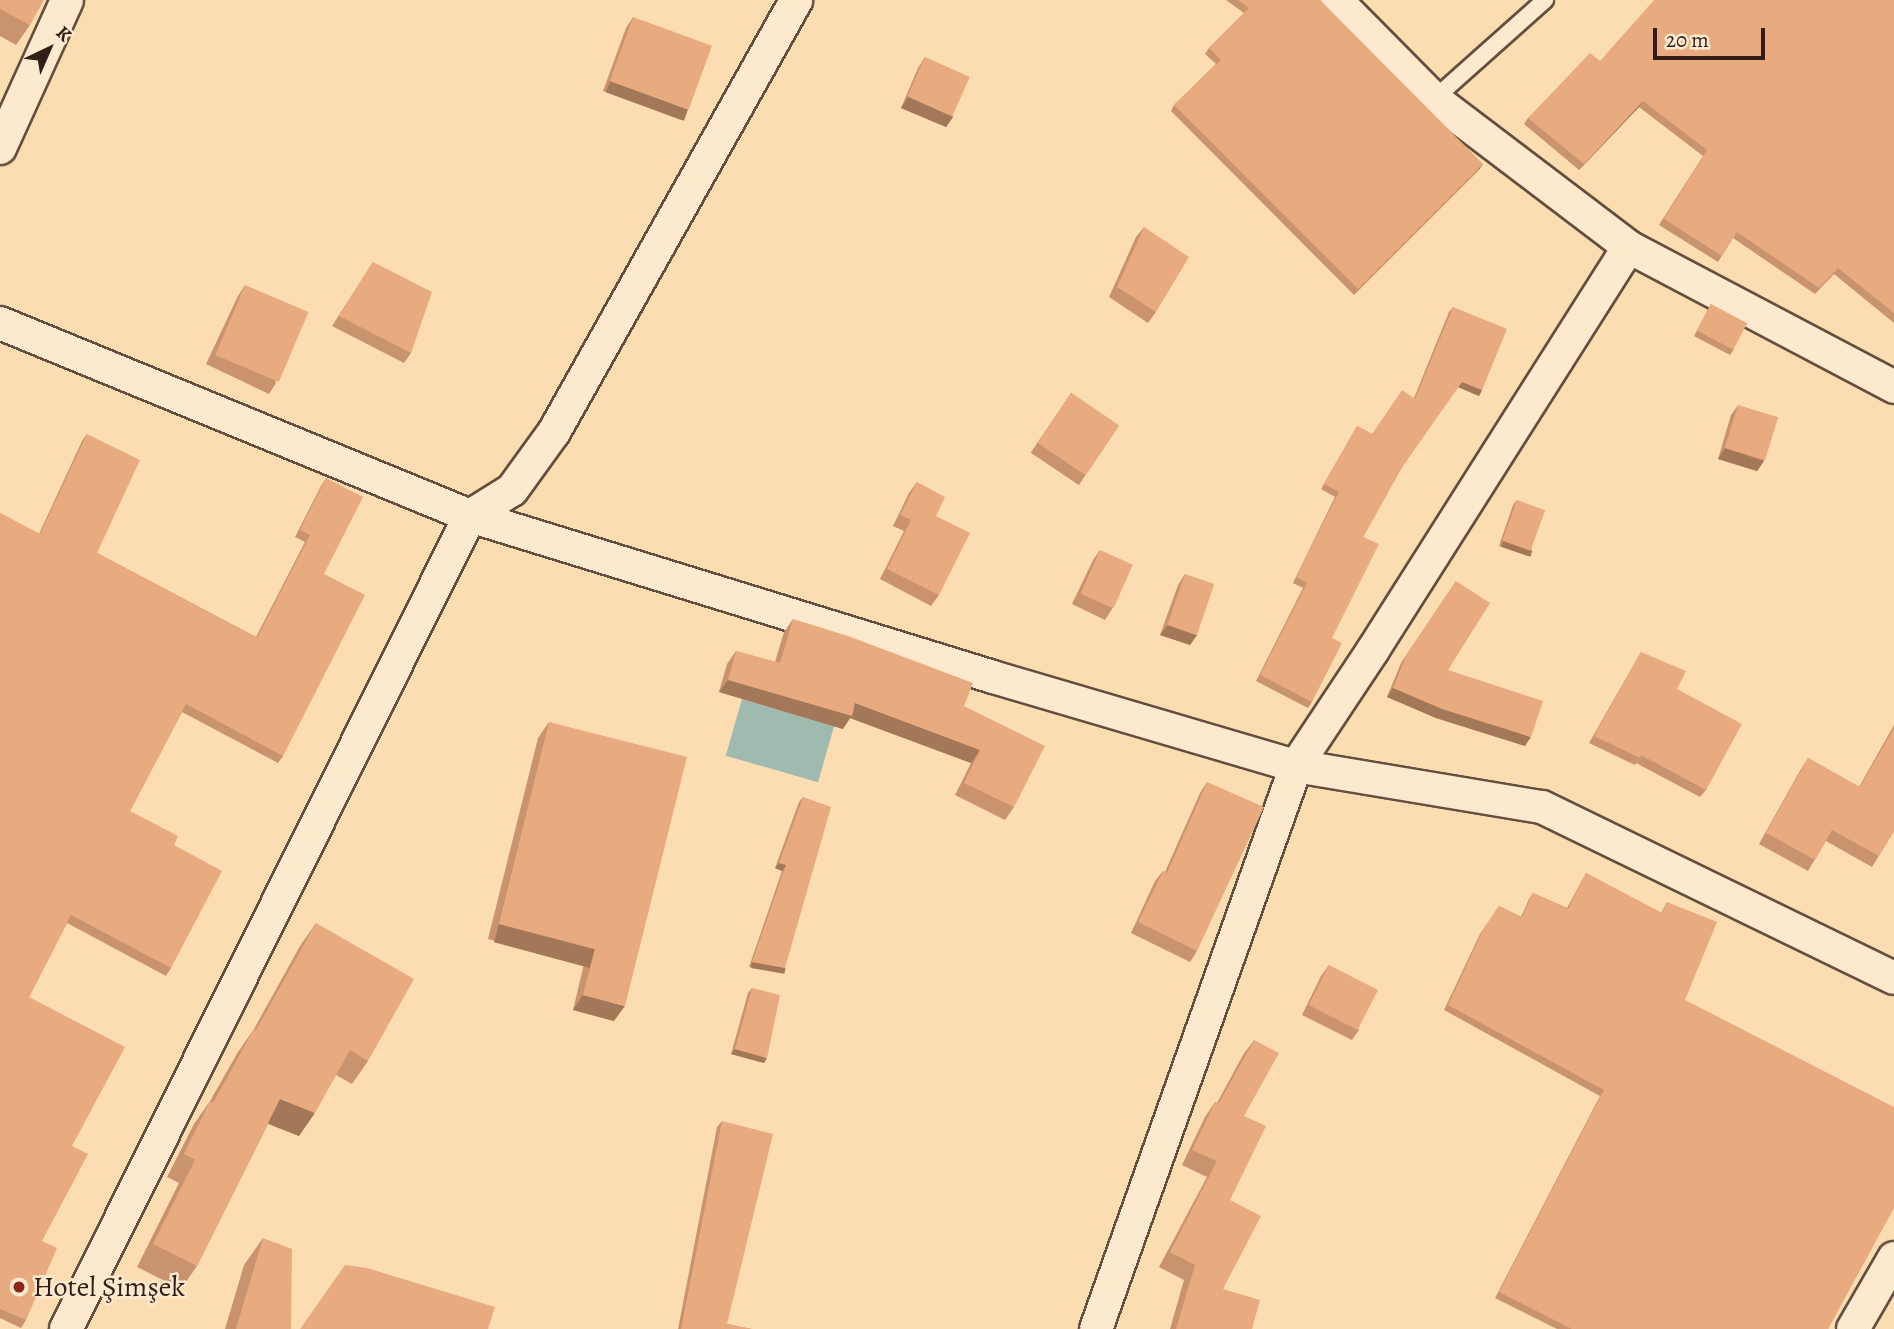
<!DOCTYPE html>
<meta charset="utf-8">
<style>
body{margin:0}
#map{position:relative;width:1894px;height:1329px;overflow:hidden;background:#fcddb2;font-family:Alegreya,serif}
div>[style]{position:absolute}
.water>*{inset:0;background:#9fbbb0;transform-origin:0 0}
.roads{filter:drop-shadow(2px 0 #644e3d) drop-shadow(-2px 0 #644e3d) drop-shadow(0 2px #644e3d) drop-shadow(0 -2px #644e3d)}
.service>*{height:16px;margin:-8px;padding:0 8px;transform-origin:8px;border-radius:8px;background:#fde9cd}
.minor>*{height:32px;margin:-16px;padding:0 16px;transform-origin:16px;border-radius:16px;background:#fde9cd}
.wall>*{inset:0;background:#c8936d;transform-origin:0 0}
.shaded-wall>*{inset:0;background:#a27859;transform-origin:0 0}
.building>*{inset:0;background:#e8ab7f;transform-origin:0 0}
.dots>*{width:19px;height:19px;translate:-50% -50%;box-sizing:border-box;border:4px solid #fde9cd;border-radius:50%}
span{translate:-50% -50%;white-space:nowrap;text-align:center;line-height:1.15;-webkit-text-stroke:5px #fde9cd;paint-order:stroke}
.poi-label{font-size:28px;color:#321e16}
.left{translate:0 -50%;text-align:left}
.north{position:absolute;left:14px;top:14px;width:70px;height:70px;-webkit-text-stroke:5px #fde9cd;paint-order:stroke;rotate:44deg;font-size:19px;font-weight:700;line-height:28px;text-align:center;color:#321e16}
.north::after{content:'';display:block;margin:auto;width:24px;height:32px;background:#321e16;clip-path:polygon(50% 0,100% 100%,50% 72%,0 100%)}
.scale{position:absolute;left:1653px;top:28px;width:112px;height:32px;box-sizing:border-box;border:4px solid #321e16;border-top:0;padding-left:9px;font-size:21px;line-height:24px;white-space:nowrap;color:#321e16;-webkit-text-stroke:5px #fde9cd;paint-order:stroke}
</style>
<div id="map">
<div class="water">
<i style="left:742px;top:699px;width:96px;height:59px;rotate:16deg"></i>
</div>
<div class="roads">
<div class="service">
<i style="left:1434px;top:99px;width:149px;rotate:-41.7deg"></i>
</div>
<div class="minor">
<i style="left:1336px;top:0;width:139px;rotate:45.3deg"></i>
<i style="left:1434px;top:99px;width:245px;rotate:37.2deg"></i>
<i style="left:1629px;top:247px;width:300px;rotate:27.8deg"></i>
<i style="left:0;top:148px;width:162px;rotate:-65.6deg"></i>
<i style="left:0;top:323px;width:508px;rotate:22.32deg"></i>
<i style="left:470px;top:516px;width:547px;rotate:17.11deg"></i>
<i style="left:993px;top:677px;width:316px;rotate:16.4deg"></i>
<i style="left:1296px;top:766px;width:249px;rotate:9.5deg"></i>
<i style="left:1542px;top:807px;width:391px;rotate:25.9deg"></i>
<i style="left:66px;top:1329px;width:908px;rotate:-63.58deg"></i>
<i style="left:470px;top:516px;width:49px;rotate:-31.8deg"></i>
<i style="left:512px;top:490px;width:72px;rotate:-54.1deg"></i>
<i style="left:554px;top:432px;width:495px;rotate:-60.7deg"></i>
<i style="left:1096px;top:1329px;width:597px;rotate:-70.44deg"></i>
<i style="left:1296px;top:766px;width:139px;rotate:-56.4deg"></i>
<i style="left:1373px;top:650px;width:477px;rotate:-57.6deg"></i>
<i style="left:1853px;top:1329px;width:82px;rotate:-60deg"></i>
</div>
</div>
<div class="wall">
<i style="clip-path:polygon(0 0,30px 25px,16px 45px,0 36px)"></i>
<i style="clip-path:polygon(1226px 0,1320px 0,1479px 170px,1354px 295px,1171px 111px,1174px 105px,1216px 64px,1205px 54px,1209px 48px,1244px 13px)"></i>
<i style="clip-path:polygon(1894px 0,1894px 323px,1834px 274px,1815px 294px,1733px 238px,1718px 262px,1659px 225px,1703px 156px,1639px 107px,1579px 170px,1524px 124px,1528px 118px,1600px 61px)"></i>
<i style="clip-path:polygon(633px 17px,681px 120px,603px 91px,626px 28px)"></i>
<i style="clip-path:polygon(925px 57px,953px 117px,946px 127px,901px 108px,918px 68px)"></i>
<i style="clip-path:polygon(1144px 227px,1156px 312px,1148px 323px,1109px 297px,1136px 237px)"></i>
<i style="clip-path:polygon(373px 262px,411px 353px,404px 363px,332px 326px)"></i>
<i style="clip-path:polygon(245px 285px,276px 383px,269px 394px,206px 364px,238px 296px)"></i>
<i style="clip-path:polygon(1711px 304px,1734px 349px,1730px 355px,1694px 336px)"></i>
<i style="clip-path:polygon(1453px 307px,1482px 390px,1479px 396px,1458px 387px,1402px 467px,1363px 537px,1312px 702px,1308px 708px,1256px 681px,1303px 588px,1293px 583px,1335px 497px,1321px 489px,1357px 426px,1372px 434px,1414px 398px,1449px 312px)"></i>
<i style="left:1071px;top:393px;width:58px;height:72px;rotate:34deg"></i>
<i style="clip-path:polygon(1738px 405px,1764px 461px,1757px 471px,1718px 459px,1731px 415px)"></i>
<i style="clip-path:polygon(87px 434px,97px 553px,256px 637px,305px 542px,295px 537px,321px 486px,326px 478px,324px 574px,283px 756px,278px 763px,182px 712px,130px 811px,174px 845px,171px 968px,166px 976px,67px 923px,29px 997px,72px 1146px,42px 1241px,26px 1320px,21px 1328px,0 1318px,0 513px,39px 534px,82px 441px)"></i>
<i style="clip-path:polygon(917px 482px,936px 516px,939px 595px,931px 606px,880px 579px,904px 531px,893px 526px,909px 493px)"></i>
<i style="clip-path:polygon(1517px 500px,1532px 551px,1528px 556px,1499px 546px,1513px 505px)"></i>
<i style="clip-path:polygon(1100px 550px,1112px 609px,1105px 620px,1072px 604px,1093px 560px)"></i>
<i style="clip-path:polygon(1185px 574px,1197px 635px,1190px 645px,1160px 635px,1178px 585px)"></i>
<i style="clip-path:polygon(1456px 581px,1448px 670px,1525px 746px,1436px 718px,1387px 697px,1401px 663px)"></i>
<i style="clip-path:polygon(793px 619px,964px 706px,1014px 807px,1005px 820px,955px 795px,971px 763px,850px 718px,843px 729px,719px 692px,727px 664px,736px 651px,775px 662px,784px 632px)"></i>
<i style="clip-path:polygon(1641px 652px,1677px 689px,1706px 790px,1700px 797px,1636px 763px,1635px 765px,1589px 743px)"></i>
<i style="clip-path:polygon(549px 722px,614px 1021px,573px 1010px,584px 964px,488px 939px,538px 738px)"></i>
<i style="clip-path:polygon(1894px 725px,1894px 831px,1872px 867px,1826px 841px,1808px 871px,1759px 844px,1801px 769px,1808px 758px,1859px 787px)"></i>
<i style="clip-path:polygon(1207px 782px,1197px 951px,1190px 962px,1131px 933px,1155px 881px,1163px 871px,1165px 872px,1200px 793px)"></i>
<i style="clip-path:polygon(803px 797px,782px 973px,749px 967px,782px 871px,775px 868px,799px 802px)"></i>
<i style="clip-path:polygon(1586px 873px,1661px 913px,1667px 902px,1685px 1000px,1841px 1304px,1828px 1329px,1557px 1329px,1495px 1298px,1600px 1096px,1444px 1010px,1480px 934px,1499px 906px,1521px 917px,1529px 899px,1533px 893px,1567px 908px)"></i>
<i style="clip-path:polygon(316px 923px,368px 1061px,352px 1084px,336px 1075px,299px 1136px,268px 1124px,197px 1266px,181px 1289px,137px 1267px,179px 1183px,167px 1177px,194px 1124px,210px 1101px,238px 1052px,254px 1029px,300px 946px)"></i>
<i style="clip-path:polygon(1329px 965px,1359px 1030px,1352px 1040px,1302px 1015px,1321px 976px)"></i>
<i style="clip-path:polygon(752px 988px,764px 1063px,731px 1054px,748px 993px)"></i>
<i style="clip-path:polygon(1254px 1040px,1244px 1116px,1230px 1200px,1223px 1289px,1252px 1329px,1170px 1329px,1184px 1280px,1159px 1267px,1207px 1177px,1182px 1165px,1205px 1117px,1215px 1102px,1217px 1103px,1243px 1055px)"></i>
<i style="clip-path:polygon(722px 1121px,727px 1324px,752px 1329px,678px 1329px,717px 1127px)"></i>
<i style="clip-path:polygon(263px 1238px,291px 1329px,225px 1329px,244px 1265px)"></i>
</div>
<div class="shaded-wall">
<i style="left:610px;top:81px;width:83px;height:12px;rotate:20deg"></i>
<i style="clip-path:polygon(908px 97px,953px 117px,946px 127px,901px 108px)"></i>
<i style="clip-path:polygon(1643px 101px,1639px 107px,1579px 170px,1584px 164px)"></i>
<i style="left:1483px;top:164px;width:7px;height:177px;rotate:124deg"></i>
<i style="clip-path:polygon(1462px 382px,1482px 390px,1479px 396px,1458px 387px)"></i>
<i style="clip-path:polygon(1725px 448px,1764px 461px,1757px 471px,1718px 459px)"></i>
<i style="left:1503px;top:541px;width:31px;height:6px;rotate:19deg"></i>
<i style="clip-path:polygon(1168px 625px,1197px 635px,1190px 645px,1160px 635px)"></i>
<i style="clip-path:polygon(728px 680px,855px 703px,980px 750px,971px 763px,850px 718px,843px 729px,719px 692px)"></i>
<i style="clip-path:polygon(1393px 688px,1531px 737px,1525px 746px,1436px 718px,1387px 697px)"></i>
<i style="clip-path:polygon(779px 863px,786px 865px,782px 871px,775px 868px)"></i>
<i style="left:499px;top:924px;width:99px;height:19px;rotate:15deg"></i>
<i style="left:752px;top:962px;width:34px;height:6px;rotate:10deg"></i>
<i style="clip-path:polygon(583px 995px,625px 1006px,614px 1021px,573px 1010px)"></i>
<i style="clip-path:polygon(735px 1049px,767px 1058px,764px 1063px,731px 1054px)"></i>
<i style="clip-path:polygon(280px 1099px,315px 1113px,299px 1136px,264px 1122px)"></i>
</div>
<div class="building">
<i style="clip-path:polygon(0 0,44px 0,30px 25px,0 9px)"></i>
<i style="clip-path:polygon(1238px 0,1320px 0,1483px 164px,1358px 289px,1174px 105px,1221px 60px,1209px 48px,1249px 8px)"></i>
<i style="clip-path:polygon(1654px 0,1894px 0,1894px 313px,1838px 268px,1819px 288px,1737px 232px,1722px 256px,1664px 219px,1707px 150px,1643px 101px,1584px 164px,1528px 118px,1590px 53px,1600px 61px)"></i>
<i style="left:633px;top:17px;width:84px;height:68px;rotate:20deg"></i>
<i style="left:925px;top:57px;width:49px;height:43px;rotate:24deg"></i>
<i style="clip-path:polygon(1144px 227px,1189px 257px,1156px 312px,1117px 287px)"></i>
<i style="clip-path:polygon(373px 262px,432px 292px,411px 353px,339px 316px)"></i>
<i style="left:245px;top:285px;width:69px;height:76px;rotate:23deg"></i>
<i style="left:1711px;top:304px;width:41px;height:30px;rotate:28deg"></i>
<i style="clip-path:polygon(1453px 307px,1507px 329px,1482px 390px,1462px 382px,1402px 467px,1363px 537px,1379px 544px,1332px 638px,1342px 643px,1312px 702px,1260px 675px,1307px 583px,1296px 577px,1339px 492px,1324px 484px,1357px 426px,1372px 434px,1402px 390px,1415px 399px)"></i>
<i style="left:1071px;top:393px;width:58px;height:60px;rotate:34deg"></i>
<i style="left:1738px;top:405px;width:42px;height:45px;rotate:17deg"></i>
<i style="clip-path:polygon(87px 434px,140px 460px,97px 553px,257px 638px,310px 535px,300px 530px,326px 478px,363px 497px,324px 574px,365px 595px,283px 756px,186px 704px,130px 811px,178px 836px,174px 845px,222px 871px,171px 968px,71px 915px,29px 997px,125px 1047px,72px 1146px,88px 1154px,42px 1241px,57px 1248px,26px 1320px,0 1309px,0 513px,40px 534px)"></i>
<i style="clip-path:polygon(917px 482px,945px 497px,936px 516px,970px 533px,939px 595px,887px 569px,911px 520px,900px 515px)"></i>
<i style="left:1517px;top:500px;width:30px;height:43px;rotate:20deg"></i>
<i style="left:1100px;top:550px;width:36px;height:48px;rotate:24deg"></i>
<i style="left:1185px;top:574px;width:31px;height:54px;rotate:19deg"></i>
<i style="clip-path:polygon(1456px 581px,1490px 603px,1448px 670px,1543px 701px,1531px 737px,1442px 709px,1393px 688px,1407px 654px)"></i>
<i style="clip-path:polygon(793px 619px,848px 636px,973px 683px,964px 706px,1045px 746px,1014px 807px,964px 783px,980px 750px,855px 703px,852px 716px,728px 680px,736px 651px,780px 663px)"></i>
<i style="clip-path:polygon(1641px 652px,1686px 671px,1677px 689px,1742px 724px,1706px 790px,1641px 755px,1640px 758px,1594px 736px)"></i>
<i style="clip-path:polygon(549px 722px,687px 757px,625px 1006px,583px 995px,595px 949px,499px 924px)"></i>
<i style="clip-path:polygon(1894px 728px,1894px 831px,1879px 856px,1832px 830px,1815px 860px,1766px 833px,1808px 758px,1860px 787px)"></i>
<i style="clip-path:polygon(1207px 782px,1264px 807px,1197px 951px,1138px 922px,1163px 871px,1167px 873px)"></i>
<i style="clip-path:polygon(803px 797px,831px 807px,785px 968px,752px 962px,786px 865px,779px 863px)"></i>
<i style="clip-path:polygon(1586px 873px,1662px 913px,1667px 902px,1717px 922px,1685px 1000px,1894px 1107px,1894px 1208px,1828px 1329px,1572px 1329px,1499px 1292px,1604px 1090px,1448px 1005px,1484px 928px,1499px 906px,1522px 917px,1533px 893px,1568px 909px)"></i>
<i style="clip-path:polygon(316px 923px,414px 979px,368px 1061px,350px 1050px,315px 1113px,280px 1099px,197px 1266px,153px 1244px,195px 1160px,184px 1154px,210px 1101px,213px 1103px,254px 1029px,256px 1030px)"></i>
<i style="left:1329px;top:965px;width:55px;height:45px;rotate:27deg"></i>
<i style="clip-path:polygon(752px 988px,780px 995px,767px 1058px,735px 1049px)"></i>
<i style="clip-path:polygon(1254px 1040px,1279px 1053px,1244px 1116px,1266px 1126px,1230px 1200px,1261px 1216px,1223px 1289px,1260px 1300px,1252px 1329px,1176px 1329px,1195px 1265px,1170px 1252px,1217px 1161px,1192px 1150px,1215px 1102px,1219px 1103px)"></i>
<i style="clip-path:polygon(722px 1121px,773px 1134px,727px 1324px,752px 1329px,681px 1329px)"></i>
<i style="clip-path:polygon(263px 1238px,292px 1249px,291px 1329px,236px 1329px)"></i>
<i style="clip-path:polygon(345px 1265px,367px 1268px,495px 1307px,488px 1329px,300px 1329px)"></i>
</div>
<div class="dots">
<i style="left:19px;top:1287px;background:#8f2418"></i>
</div>
<div class="poi-label">
<span class="left" style="left:33px;top:1287px">Hotel Şimşek</span>
</div>
<div class="north">K</div>
<div class="scale">20 m</div>
</div>
